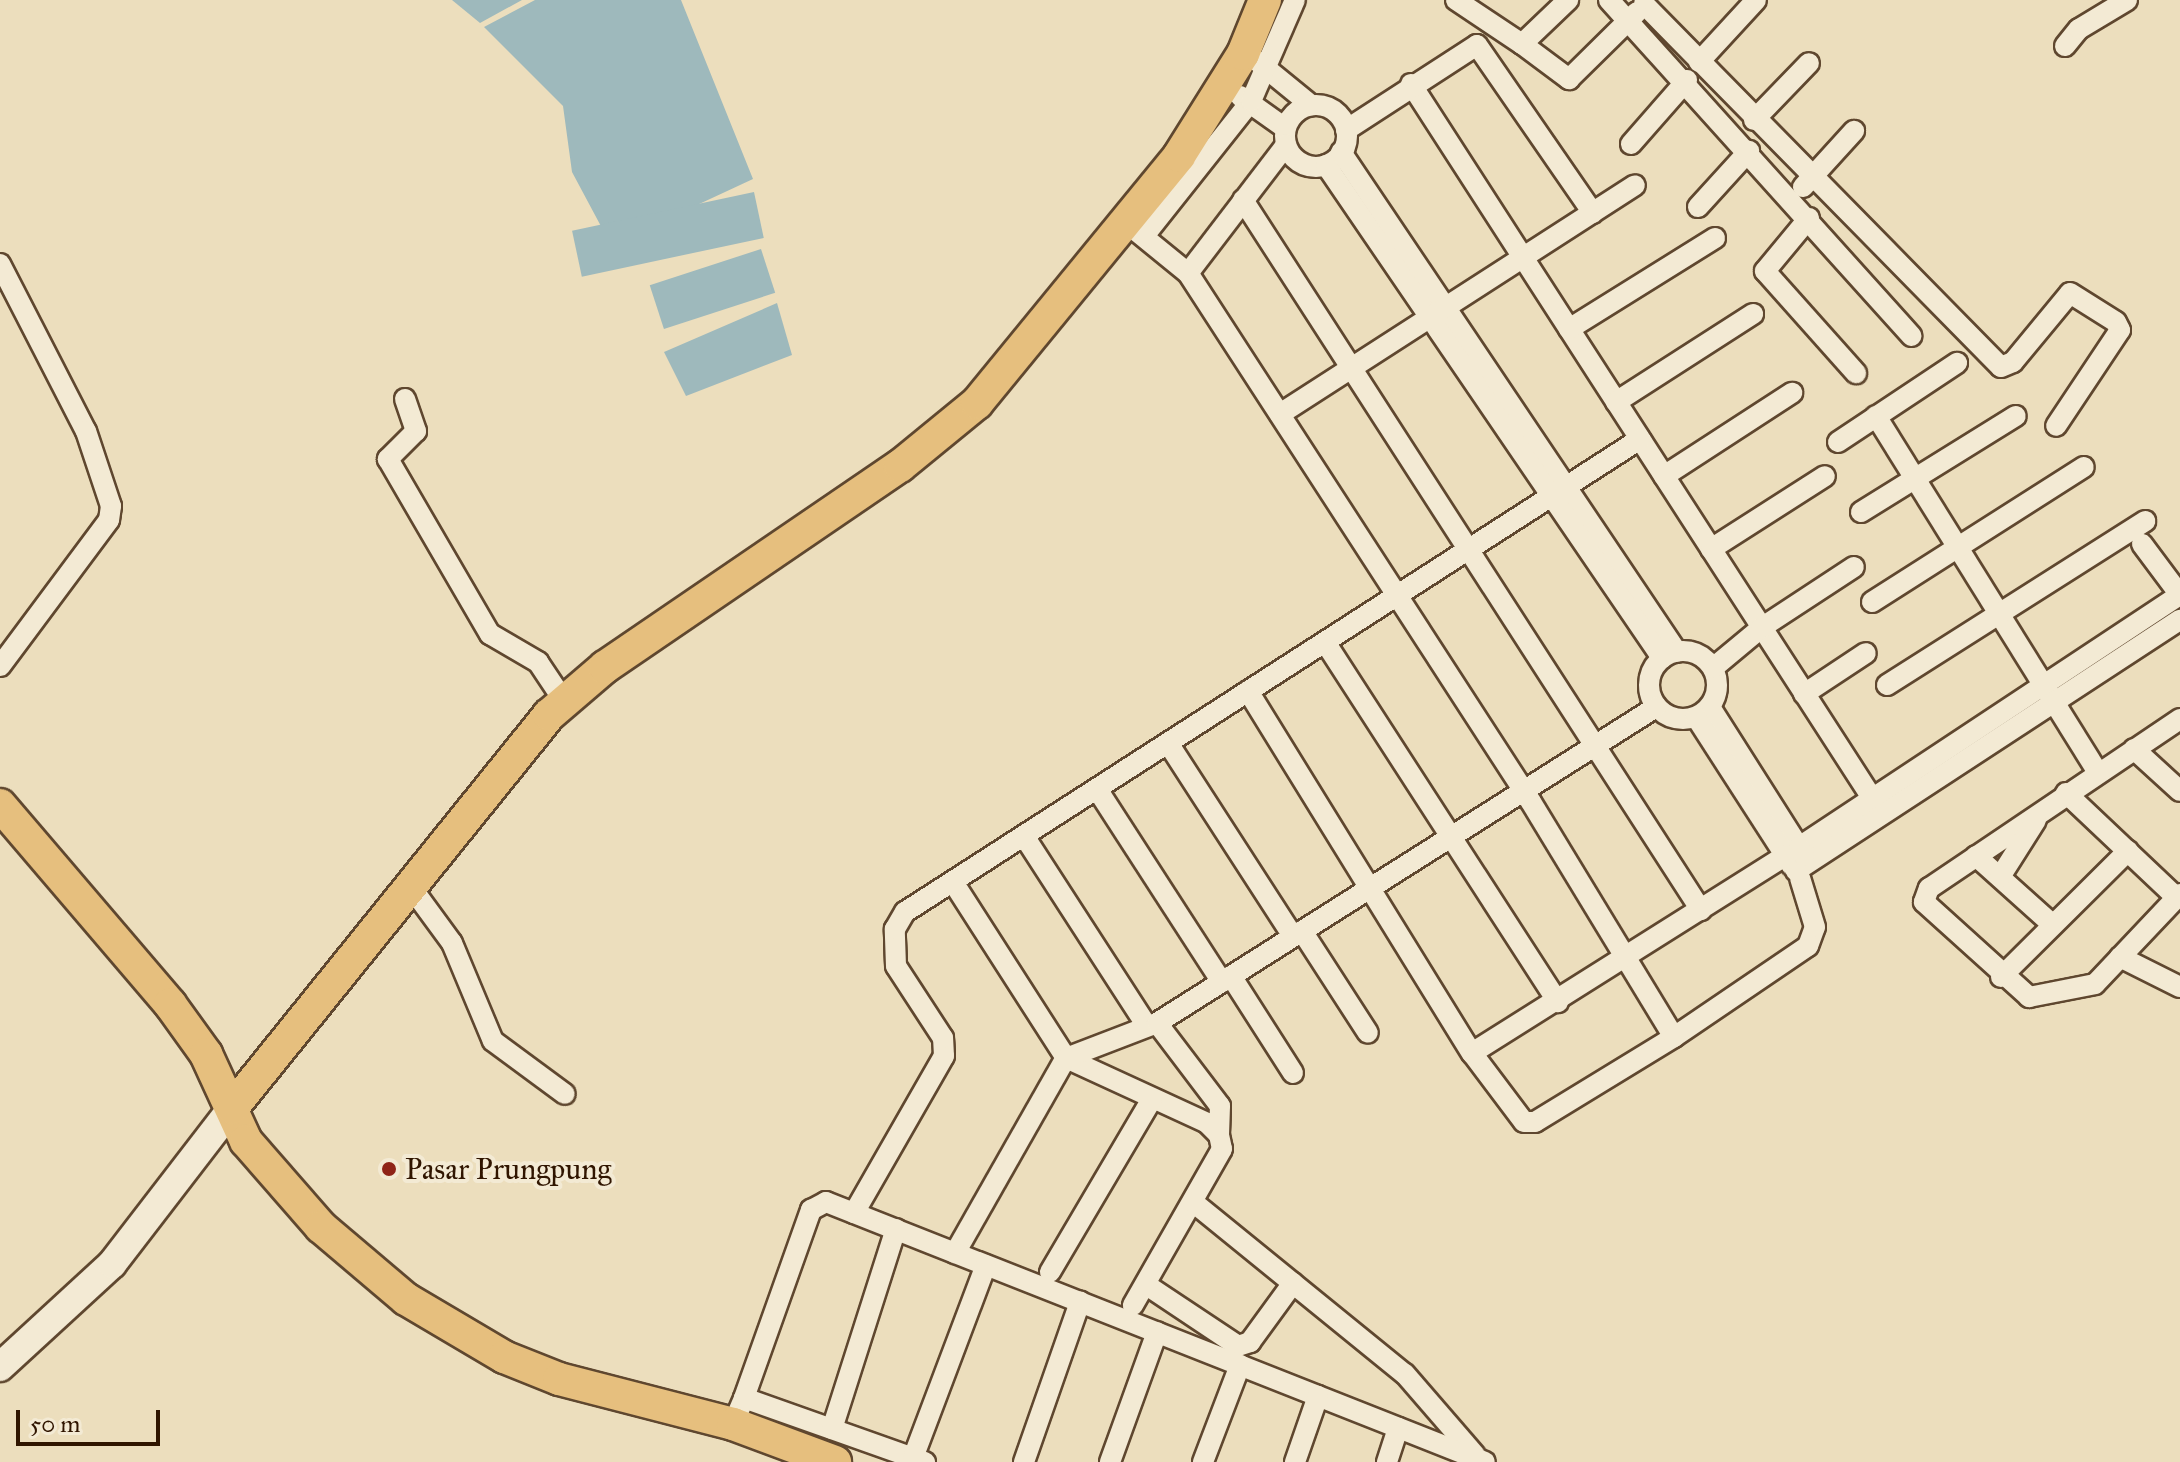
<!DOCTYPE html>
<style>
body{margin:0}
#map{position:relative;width:2180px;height:1462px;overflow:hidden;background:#ecdebd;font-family:"IM FELL Great Primer",serif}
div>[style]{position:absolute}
.water>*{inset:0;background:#9eb9bc;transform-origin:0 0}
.roads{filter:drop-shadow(2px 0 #5f472f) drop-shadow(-2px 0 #5f472f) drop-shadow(0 2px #5f472f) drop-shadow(0 -2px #5f472f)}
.street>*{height:20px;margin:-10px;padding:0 10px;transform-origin:10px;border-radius:10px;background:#f3ead4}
.street>.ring{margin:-10px;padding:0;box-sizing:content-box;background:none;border:20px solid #f3ead4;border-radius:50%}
.secondary>*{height:28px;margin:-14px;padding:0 14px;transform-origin:14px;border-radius:14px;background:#f3ead4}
.primary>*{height:32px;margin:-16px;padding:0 16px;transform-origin:16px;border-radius:16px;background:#e6bf7e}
.dots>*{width:22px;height:22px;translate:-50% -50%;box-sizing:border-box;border:4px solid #f3ead4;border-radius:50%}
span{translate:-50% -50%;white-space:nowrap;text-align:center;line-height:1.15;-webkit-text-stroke:8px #f3ead4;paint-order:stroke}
.poi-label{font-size:30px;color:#301500}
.left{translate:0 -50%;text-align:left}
.scale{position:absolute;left:16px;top:1410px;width:144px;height:36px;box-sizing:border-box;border:4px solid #301500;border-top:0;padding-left:10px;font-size:24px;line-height:28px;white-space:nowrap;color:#301500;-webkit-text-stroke:6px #f3ead4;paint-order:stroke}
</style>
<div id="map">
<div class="water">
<i style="clip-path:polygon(452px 0,522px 0,480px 23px)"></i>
<i style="clip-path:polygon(535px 0,681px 0,753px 179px,611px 245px,572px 172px,563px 106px,484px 27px)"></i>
<i style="left:754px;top:192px;width:47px;height:186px;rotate:78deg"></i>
<i style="left:761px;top:249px;width:46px;height:117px;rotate:72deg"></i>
<i style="clip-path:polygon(777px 303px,792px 355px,686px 396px,664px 352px)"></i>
</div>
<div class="roads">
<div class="street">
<i style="left:1456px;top:0;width:79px;rotate:33.7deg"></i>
<i style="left:1522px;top:44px;width:64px;rotate:-43.7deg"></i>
<i style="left:1609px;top:0;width:452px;rotate:48deg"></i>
<i style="left:1644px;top:4px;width:509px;rotate:45.48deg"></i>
<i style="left:2001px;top:367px;width:13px;rotate:-23deg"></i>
<i style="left:2013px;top:362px;width:89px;rotate:-50.4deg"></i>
<i style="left:2070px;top:293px;width:54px;rotate:32.2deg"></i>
<i style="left:2116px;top:322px;width:9px;rotate:63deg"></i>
<i style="left:2120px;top:330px;width:115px;rotate:123.7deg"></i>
<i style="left:1522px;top:44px;width:59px;rotate:36.7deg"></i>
<i style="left:1569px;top:79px;width:95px;rotate:-44.6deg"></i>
<i style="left:2065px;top:46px;width:22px;rotate:-51deg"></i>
<i style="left:2079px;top:29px;width:56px;rotate:-31.1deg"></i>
<i style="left:1257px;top:61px;width:70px;rotate:39.2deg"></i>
<i style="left:1699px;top:62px;width:84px;rotate:-47.4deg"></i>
<i style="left:1411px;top:84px;width:850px;rotate:57.15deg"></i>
<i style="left:1240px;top:96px;width:55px;rotate:35.4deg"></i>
<i class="ring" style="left:1285px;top:105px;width:42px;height:42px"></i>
<i style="left:1754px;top:120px;width:79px;rotate:-46deg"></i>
<i style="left:1346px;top:130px;width:156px;rotate:-33deg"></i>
<i style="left:1477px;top:45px;width:204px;rotate:55.4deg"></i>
<i style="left:1631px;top:144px;width:85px;rotate:-48.8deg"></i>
<i style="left:1286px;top:145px;width:161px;rotate:127.4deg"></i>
<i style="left:1188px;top:273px;width:630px;rotate:57.04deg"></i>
<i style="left:1531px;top:802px;width:275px;rotate:58.7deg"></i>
<i style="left:1341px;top:152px;width:602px;rotate:56.1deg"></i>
<i style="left:1326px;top:165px;width:597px;rotate:55.72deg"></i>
<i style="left:1803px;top:187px;width:76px;rotate:-47.7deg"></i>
<i style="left:1243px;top:200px;width:845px;rotate:57.18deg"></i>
<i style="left:1698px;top:207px;width:76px;rotate:-47.7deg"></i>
<i style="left:1809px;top:218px;width:69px;rotate:129.7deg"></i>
<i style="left:1765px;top:271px;width:137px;rotate:48.3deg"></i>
<i style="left:1135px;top:230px;width:68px;rotate:39.1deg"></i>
<i style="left:1144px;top:236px;width:172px;rotate:-51.6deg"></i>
<i style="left:1251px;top:101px;width:110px;rotate:-66.5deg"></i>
<i style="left:0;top:264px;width:188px;rotate:62.8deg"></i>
<i style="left:86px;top:431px;width:79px;rotate:71.6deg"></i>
<i style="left:111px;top:506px;width:14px;rotate:98deg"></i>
<i style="left:109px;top:520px;width:182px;rotate:126.7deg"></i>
<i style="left:1569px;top:329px;width:172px;rotate:-31.9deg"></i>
<i style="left:405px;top:399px;width:34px;rotate:71deg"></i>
<i style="left:416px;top:431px;width:40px;rotate:135deg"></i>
<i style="left:388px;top:459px;width:203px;rotate:59.8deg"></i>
<i style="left:490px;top:634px;width:56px;rotate:30.3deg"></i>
<i style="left:538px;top:662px;width:47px;rotate:56.3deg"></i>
<i style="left:1616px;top:402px;width:163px;rotate:-32.7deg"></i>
<i style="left:1280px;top:414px;width:422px;rotate:-32.8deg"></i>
<i style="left:1876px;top:416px;width:420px;rotate:58.1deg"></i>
<i style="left:1838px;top:442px;width:143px;rotate:-33.6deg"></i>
<i style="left:1664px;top:476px;width:153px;rotate:-33deg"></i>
<i style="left:1861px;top:512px;width:182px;rotate:-31.8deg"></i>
<i style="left:2142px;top:544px;width:64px;rotate:53.3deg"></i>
<i style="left:1711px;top:549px;width:135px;rotate:-32.6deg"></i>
<i style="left:1872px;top:602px;width:251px;rotate:-32.5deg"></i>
<i style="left:1325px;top:642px;width:429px;rotate:57.1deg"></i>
<i class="ring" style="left:1649px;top:651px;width:48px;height:48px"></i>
<i style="left:1713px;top:668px;width:62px;rotate:-39.8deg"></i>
<i style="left:1761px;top:628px;width:111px;rotate:-33.3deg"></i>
<i style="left:1887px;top:685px;width:306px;rotate:-32.4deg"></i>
<i style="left:1248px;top:691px;width:426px;rotate:58.3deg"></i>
<i style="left:1472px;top:1053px;width:86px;rotate:53deg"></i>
<i style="left:1524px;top:1122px;width:11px"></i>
<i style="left:1535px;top:1122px;width:163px;rotate:-31.4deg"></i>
<i style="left:1674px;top:1037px;width:162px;rotate:-34.2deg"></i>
<i style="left:1808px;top:946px;width:20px;rotate:-70deg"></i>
<i style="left:1815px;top:927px;width:51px;rotate:-107deg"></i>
<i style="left:1804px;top:694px;width:74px;rotate:-33.5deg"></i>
<i style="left:1710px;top:707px;width:166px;rotate:57.6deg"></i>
<i style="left:1799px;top:847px;width:457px;rotate:-33.5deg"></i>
<i style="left:1696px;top:717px;width:177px;rotate:57.2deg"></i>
<i style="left:2180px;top:719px;width:303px;rotate:146deg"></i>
<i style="left:1929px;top:888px;width:15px;rotate:110deg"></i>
<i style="left:1924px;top:902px;width:142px;rotate:42.1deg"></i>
<i style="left:2029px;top:997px;width:67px;rotate:-11.1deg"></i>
<i style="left:2095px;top:984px;width:124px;rotate:-46.6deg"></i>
<i style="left:1168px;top:743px;width:230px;rotate:57.1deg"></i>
<i style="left:2134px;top:749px;width:62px;rotate:42.4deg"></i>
<i style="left:1097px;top:789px;width:230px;rotate:57.1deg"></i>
<i style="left:2066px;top:793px;width:151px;rotate:43.4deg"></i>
<i style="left:1024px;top:836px;width:226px;rotate:57.1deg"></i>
<i style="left:1976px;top:856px;width:103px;rotate:41.9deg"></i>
<i style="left:1796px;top:871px;width:459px;rotate:-33.2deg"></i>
<i style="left:2000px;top:877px;width:67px;rotate:-57.7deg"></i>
<i style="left:953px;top:882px;width:209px;rotate:57.3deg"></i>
<i style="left:1066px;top:1058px;width:155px;rotate:24.7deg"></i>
<i style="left:1207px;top:1123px;width:17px;rotate:45deg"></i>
<i style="left:1219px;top:1135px;width:14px;rotate:78deg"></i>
<i style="left:1222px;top:1149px;width:180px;rotate:119.7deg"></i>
<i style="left:411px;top:887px;width:69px;rotate:53.8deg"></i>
<i style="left:452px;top:943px;width:106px;rotate:67.3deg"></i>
<i style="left:493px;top:1041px;width:89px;rotate:36.4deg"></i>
<i style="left:1302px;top:931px;width:121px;rotate:57.1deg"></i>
<i style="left:2120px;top:957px;width:67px;rotate:26.6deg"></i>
<i style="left:1231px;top:976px;width:115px;rotate:57.4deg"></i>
<i style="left:2001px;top:977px;width:179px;rotate:-44.8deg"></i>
<i style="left:1157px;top:1023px;width:104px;rotate:52.8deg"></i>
<i style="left:1220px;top:1106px;width:29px;rotate:92deg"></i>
<i style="left:1472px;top:1053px;width:386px;rotate:-32.2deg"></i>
<i style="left:1799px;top:847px;width:10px;rotate:61deg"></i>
<i style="left:1193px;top:1202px;width:273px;rotate:39.1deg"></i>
<i style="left:1405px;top:1374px;width:107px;rotate:49.2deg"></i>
<i style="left:854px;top:1213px;width:181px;rotate:-60.2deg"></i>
<i style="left:944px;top:1056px;width:18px;rotate:-93deg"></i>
<i style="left:943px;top:1038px;width:86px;rotate:-123.1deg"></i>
<i style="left:896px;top:966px;width:37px;rotate:-92deg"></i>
<i style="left:895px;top:929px;width:20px;rotate:-60deg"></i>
<i style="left:905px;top:912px;width:874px;rotate:-32.76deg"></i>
<i style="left:955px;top:1253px;width:224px;rotate:-60.4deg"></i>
<i style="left:1066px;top:1058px;width:97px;rotate:-21deg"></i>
<i style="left:1157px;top:1023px;width:591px;rotate:-32.34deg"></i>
<i style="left:1050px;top:1272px;width:201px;rotate:-59.5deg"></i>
<i style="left:1148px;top:1286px;width:108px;rotate:33.7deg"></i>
<i style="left:1238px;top:1346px;width:13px;rotate:-18deg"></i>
<i style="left:1250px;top:1342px;width:73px;rotate:-53.9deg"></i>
<i style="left:744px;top:1398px;width:200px;rotate:-70.4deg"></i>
<i style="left:811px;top:1210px;width:17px;rotate:-28deg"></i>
<i style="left:826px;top:1202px;width:708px;rotate:21.53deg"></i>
<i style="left:739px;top:1410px;width:13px;rotate:-67deg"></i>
<i style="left:744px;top:1398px;width:192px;rotate:19.5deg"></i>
<i style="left:832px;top:1429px;width:210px;rotate:-72.3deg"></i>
<i style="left:913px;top:1458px;width:206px;rotate:-69.3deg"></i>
<i style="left:1024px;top:1462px;width:170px;rotate:-70.7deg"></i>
<i style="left:1110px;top:1462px;width:138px;rotate:-70.1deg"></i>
<i style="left:1203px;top:1462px;width:104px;rotate:-69.1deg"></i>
<i style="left:1295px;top:1462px;width:70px;rotate:-70.8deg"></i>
<i style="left:1387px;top:1462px;width:36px;rotate:-72deg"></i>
</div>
<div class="secondary">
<i style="left:0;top:1367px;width:152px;rotate:-42.6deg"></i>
<i style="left:112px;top:1264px;width:197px;rotate:-52.4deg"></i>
</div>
<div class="primary">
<i style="left:0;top:805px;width:262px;rotate:49.5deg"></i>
<i style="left:170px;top:1004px;width:62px;rotate:54.2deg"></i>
<i style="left:206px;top:1054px;width:96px;rotate:65.3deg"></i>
<i style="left:246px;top:1141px;width:114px;rotate:48.9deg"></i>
<i style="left:321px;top:1227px;width:111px;rotate:40.3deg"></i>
<i style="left:406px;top:1299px;width:114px;rotate:30.6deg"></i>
<i style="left:504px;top:1357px;width:59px;rotate:21.8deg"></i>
<i style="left:559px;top:1379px;width:180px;rotate:14.5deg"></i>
<i style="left:733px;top:1424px;width:109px;rotate:20.4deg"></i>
<i style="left:232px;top:1108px;width:505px;rotate:-51.11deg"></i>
<i style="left:549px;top:715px;width:74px;rotate:-40.6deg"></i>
<i style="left:605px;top:667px;width:357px;rotate:-34.3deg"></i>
<i style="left:900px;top:466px;width:99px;rotate:-39.3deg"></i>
<i style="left:977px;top:403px;width:319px;rotate:-50.7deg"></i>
<i style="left:1179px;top:156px;width:120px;rotate:-57.9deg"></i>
<i style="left:1243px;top:54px;width:58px;rotate:-67.8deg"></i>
</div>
</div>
<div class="dots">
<i style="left:389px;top:1169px;background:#8f2418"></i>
</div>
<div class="poi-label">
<span class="left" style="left:405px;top:1169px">Pasar Prungpung</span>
</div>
<div class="scale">50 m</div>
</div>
